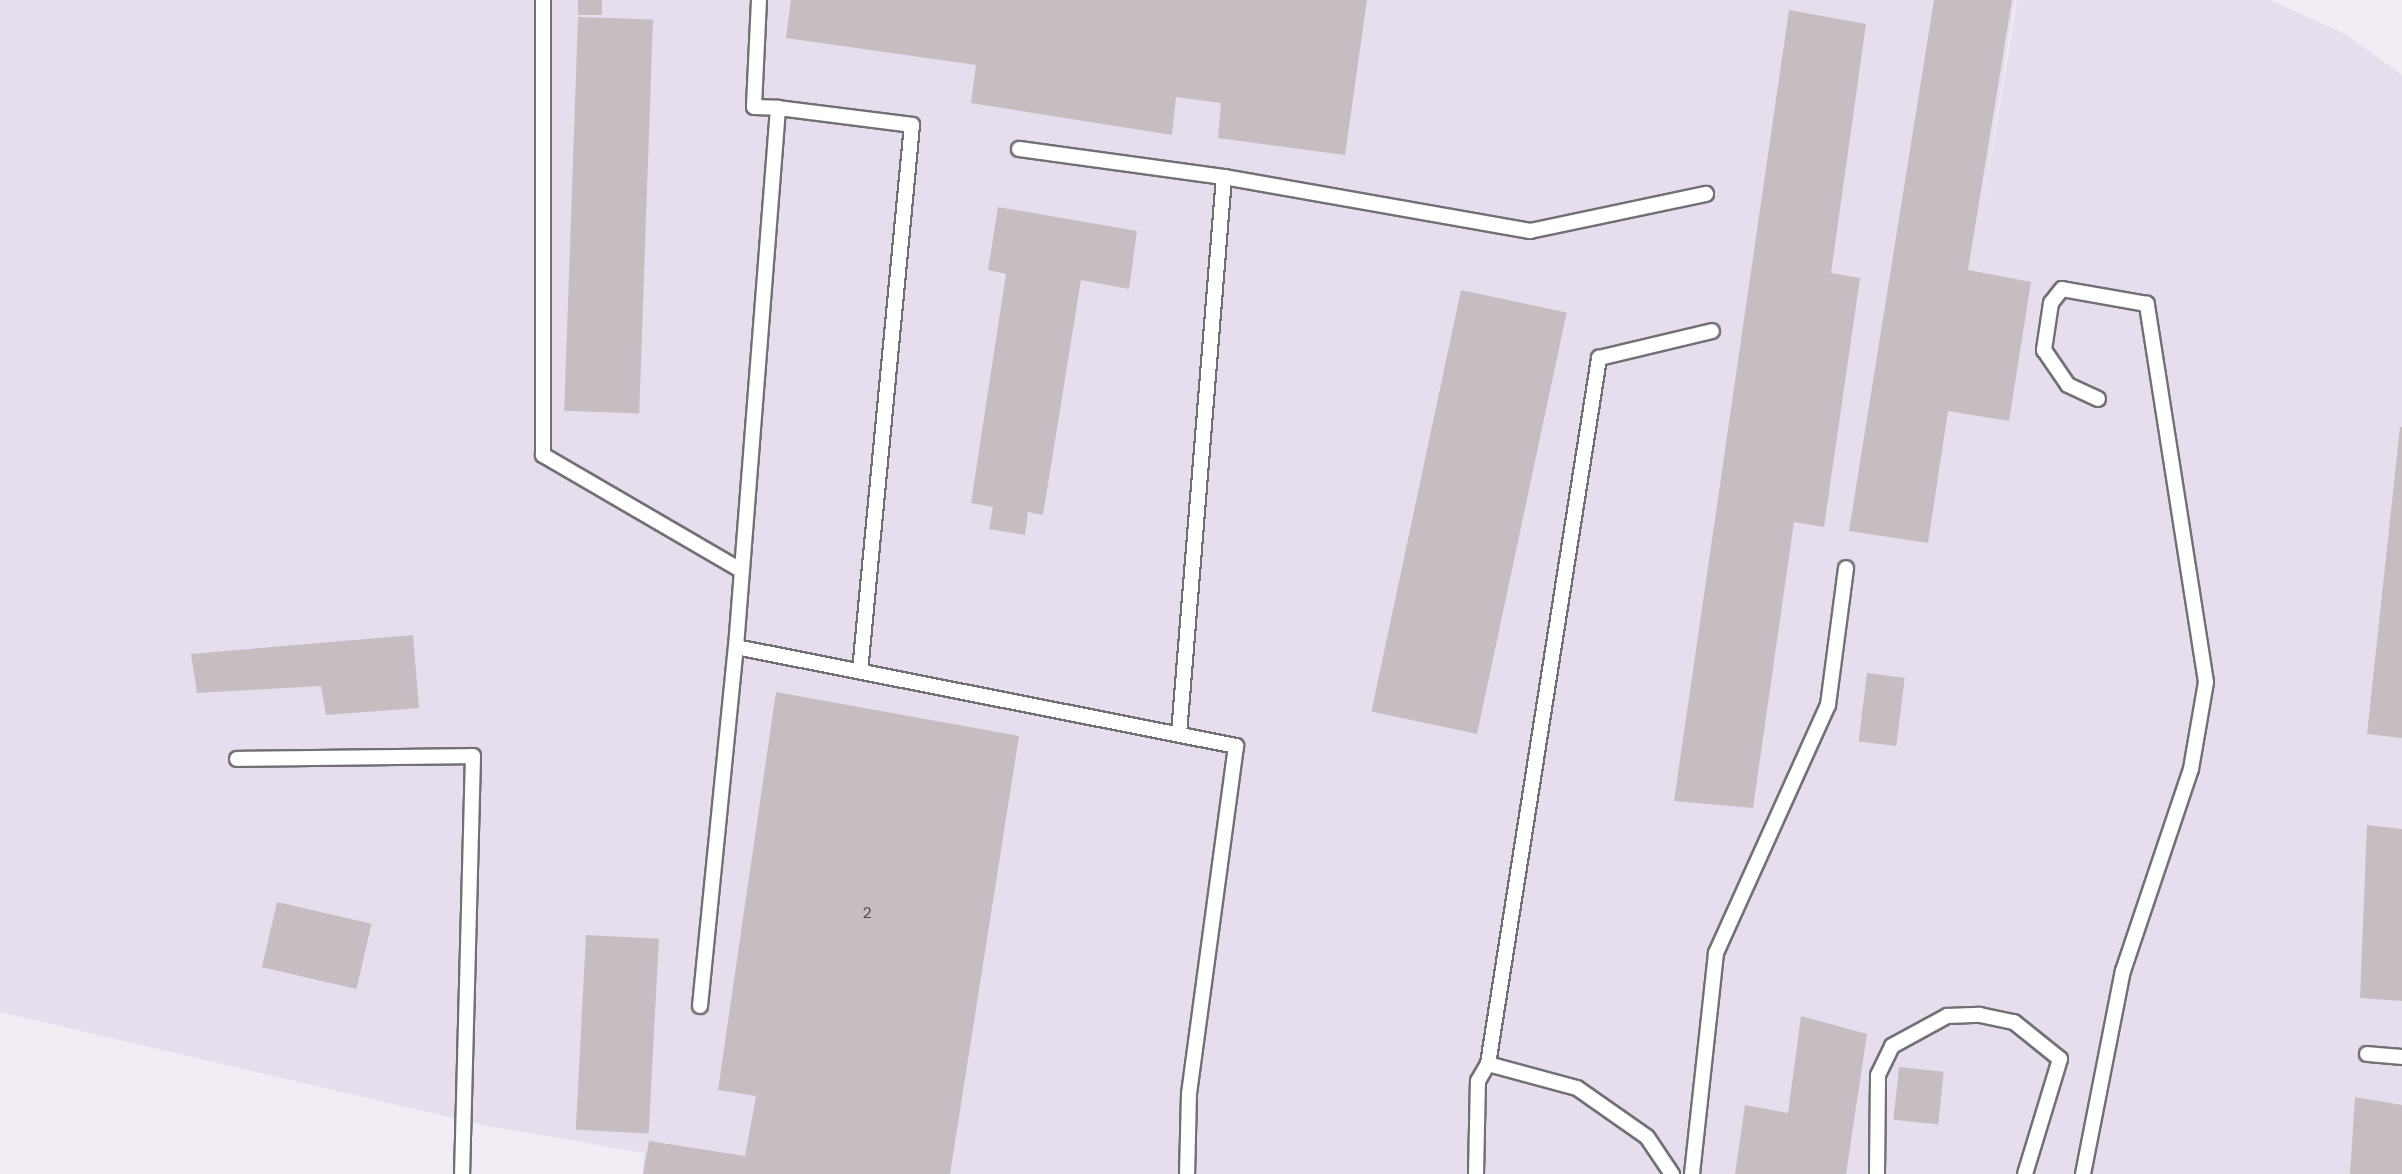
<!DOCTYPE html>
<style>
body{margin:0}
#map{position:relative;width:2402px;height:1174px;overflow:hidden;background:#f2edf5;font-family:"DM Sans",sans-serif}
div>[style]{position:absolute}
.built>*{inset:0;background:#e7deed}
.building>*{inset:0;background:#c6bdc2;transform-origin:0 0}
.roads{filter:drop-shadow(2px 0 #746f77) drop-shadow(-2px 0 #746f77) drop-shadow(0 2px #746f77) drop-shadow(0 -2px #746f77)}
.lane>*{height:14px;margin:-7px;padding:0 7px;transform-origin:7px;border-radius:7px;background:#fff}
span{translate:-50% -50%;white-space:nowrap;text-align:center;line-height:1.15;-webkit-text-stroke:7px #f2edf5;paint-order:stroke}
.number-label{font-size:16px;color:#4e4a4e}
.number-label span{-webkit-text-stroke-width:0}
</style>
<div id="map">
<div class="built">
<i style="clip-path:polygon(0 0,2015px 0,1978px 236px,2017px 0,2270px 0,2347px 35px,2402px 75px,2402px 1174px,643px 1174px,644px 1153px,487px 1126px,0 1012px)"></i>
</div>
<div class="building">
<i style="left:578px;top:0;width:24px;height:15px"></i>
<i style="clip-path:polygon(791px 0,1367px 0,1345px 155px,1218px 138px,1221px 103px,1176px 97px,1172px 135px,971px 103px,976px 65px,786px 38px)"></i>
<i style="clip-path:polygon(1934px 0,2012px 0,1968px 270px,2031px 282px,2009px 421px,1948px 411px,1928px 543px,1849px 531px)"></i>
<i style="clip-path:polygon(1789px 10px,1866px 24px,1831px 273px,1860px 278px,1824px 527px,1794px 522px,1753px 808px,1674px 801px)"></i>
<i style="left:578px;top:17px;width:75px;height:394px;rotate:2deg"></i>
<i style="clip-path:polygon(998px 207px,1137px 231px,1129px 289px,1081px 280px,1043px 515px,1028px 512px,1025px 535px,989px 529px,993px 507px,971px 503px,1006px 274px,988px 270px)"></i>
<i style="left:1461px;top:290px;width:108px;height:431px;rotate:12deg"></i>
<i style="clip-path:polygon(2400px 427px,2402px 427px,2402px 738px,2367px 734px)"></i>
<i style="clip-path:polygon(413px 635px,419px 708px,326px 715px,321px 686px,197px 693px,191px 654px)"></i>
<i style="left:1867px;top:673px;width:38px;height:69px;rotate:7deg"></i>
<i style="clip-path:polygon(776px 692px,1019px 736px,950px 1174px,643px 1174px,649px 1141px,745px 1156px,756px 1096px,718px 1090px)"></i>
<i style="clip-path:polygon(2367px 825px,2402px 829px,2402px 1001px,2360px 998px)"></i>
<i style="left:277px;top:902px;width:97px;height:67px;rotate:13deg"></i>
<i style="left:586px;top:935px;width:73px;height:195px;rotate:3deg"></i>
<i style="clip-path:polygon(1801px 1016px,1867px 1034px,1846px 1174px,1735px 1174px,1745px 1105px,1788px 1113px)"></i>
<i style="left:1899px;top:1067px;width:45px;height:53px;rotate:6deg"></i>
<i style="clip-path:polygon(2355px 1097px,2402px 1105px,2402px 1174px,2350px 1174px)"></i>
</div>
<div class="roads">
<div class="lane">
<i style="left:543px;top:0;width:455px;rotate:90deg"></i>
<i style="left:543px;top:455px;width:230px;rotate:30.2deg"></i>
<i style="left:759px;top:0;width:107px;rotate:92.7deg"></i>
<i style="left:754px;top:107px;width:24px;rotate:2deg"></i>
<i style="left:1019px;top:149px;width:207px;rotate:7.8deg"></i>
<i style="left:1224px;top:177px;width:559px;rotate:94.62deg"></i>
<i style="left:1224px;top:177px;width:311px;rotate:10deg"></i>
<i style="left:1530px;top:231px;width:180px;rotate:-11.9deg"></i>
<i style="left:736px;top:647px;width:541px;rotate:-85.54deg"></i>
<i style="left:778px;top:108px;width:135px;rotate:7.2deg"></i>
<i style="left:912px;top:125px;width:548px;rotate:95.44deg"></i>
<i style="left:237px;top:759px;width:236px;rotate:-0.7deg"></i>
<i style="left:473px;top:756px;width:418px;rotate:91.5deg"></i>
<i style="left:700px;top:1006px;width:361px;rotate:-84.3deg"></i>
<i style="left:736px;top:647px;width:510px;rotate:11.2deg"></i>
<i style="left:1236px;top:746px;width:351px;rotate:97.7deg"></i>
<i style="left:1189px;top:1094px;width:80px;rotate:91.4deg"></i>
<i style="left:2367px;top:1054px;width:35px;rotate:5deg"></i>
<i style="left:1488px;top:1064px;width:715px;rotate:-81.06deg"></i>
<i style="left:1599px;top:358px;width:116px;rotate:-13.4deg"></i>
<i style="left:1476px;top:1174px;width:93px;rotate:-88.8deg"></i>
<i style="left:1478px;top:1081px;width:20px;rotate:-60deg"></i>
<i style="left:1488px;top:1064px;width:92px;rotate:15.1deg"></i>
<i style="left:1577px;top:1088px;width:85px;rotate:35deg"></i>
<i style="left:1647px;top:1137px;width:45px;rotate:56deg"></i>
<i style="left:1692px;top:1174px;width:222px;rotate:-83.8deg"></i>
<i style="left:1716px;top:953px;width:272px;rotate:-65.7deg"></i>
<i style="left:1828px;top:705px;width:138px;rotate:-82.5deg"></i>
<i style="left:1877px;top:1174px;width:99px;rotate:-89.4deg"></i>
<i style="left:1878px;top:1075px;width:32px;rotate:-64deg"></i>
<i style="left:1892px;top:1046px;width:63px;rotate:-28.6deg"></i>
<i style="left:1947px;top:1016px;width:33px;rotate:-2deg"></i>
<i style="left:1980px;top:1015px;width:35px;rotate:12deg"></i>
<i style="left:2014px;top:1022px;width:59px;rotate:38.8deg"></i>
<i style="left:2060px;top:1059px;width:120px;rotate:106.9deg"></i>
<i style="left:2083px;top:1174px;width:207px;rotate:-78.9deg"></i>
<i style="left:2123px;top:971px;width:213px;rotate:-71.4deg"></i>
<i style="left:2191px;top:769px;width:88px;rotate:-80.2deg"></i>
<i style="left:2206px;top:682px;width:383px;rotate:-98.9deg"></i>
<i style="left:2147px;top:304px;width:86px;rotate:-170deg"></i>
<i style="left:2062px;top:289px;width:18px;rotate:128deg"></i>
<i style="left:2051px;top:303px;width:48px;rotate:98.5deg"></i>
<i style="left:2044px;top:350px;width:42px;rotate:55.6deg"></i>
<i style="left:2068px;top:385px;width:33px;rotate:25deg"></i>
</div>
</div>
<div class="number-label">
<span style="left:867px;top:913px">2</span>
</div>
</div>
